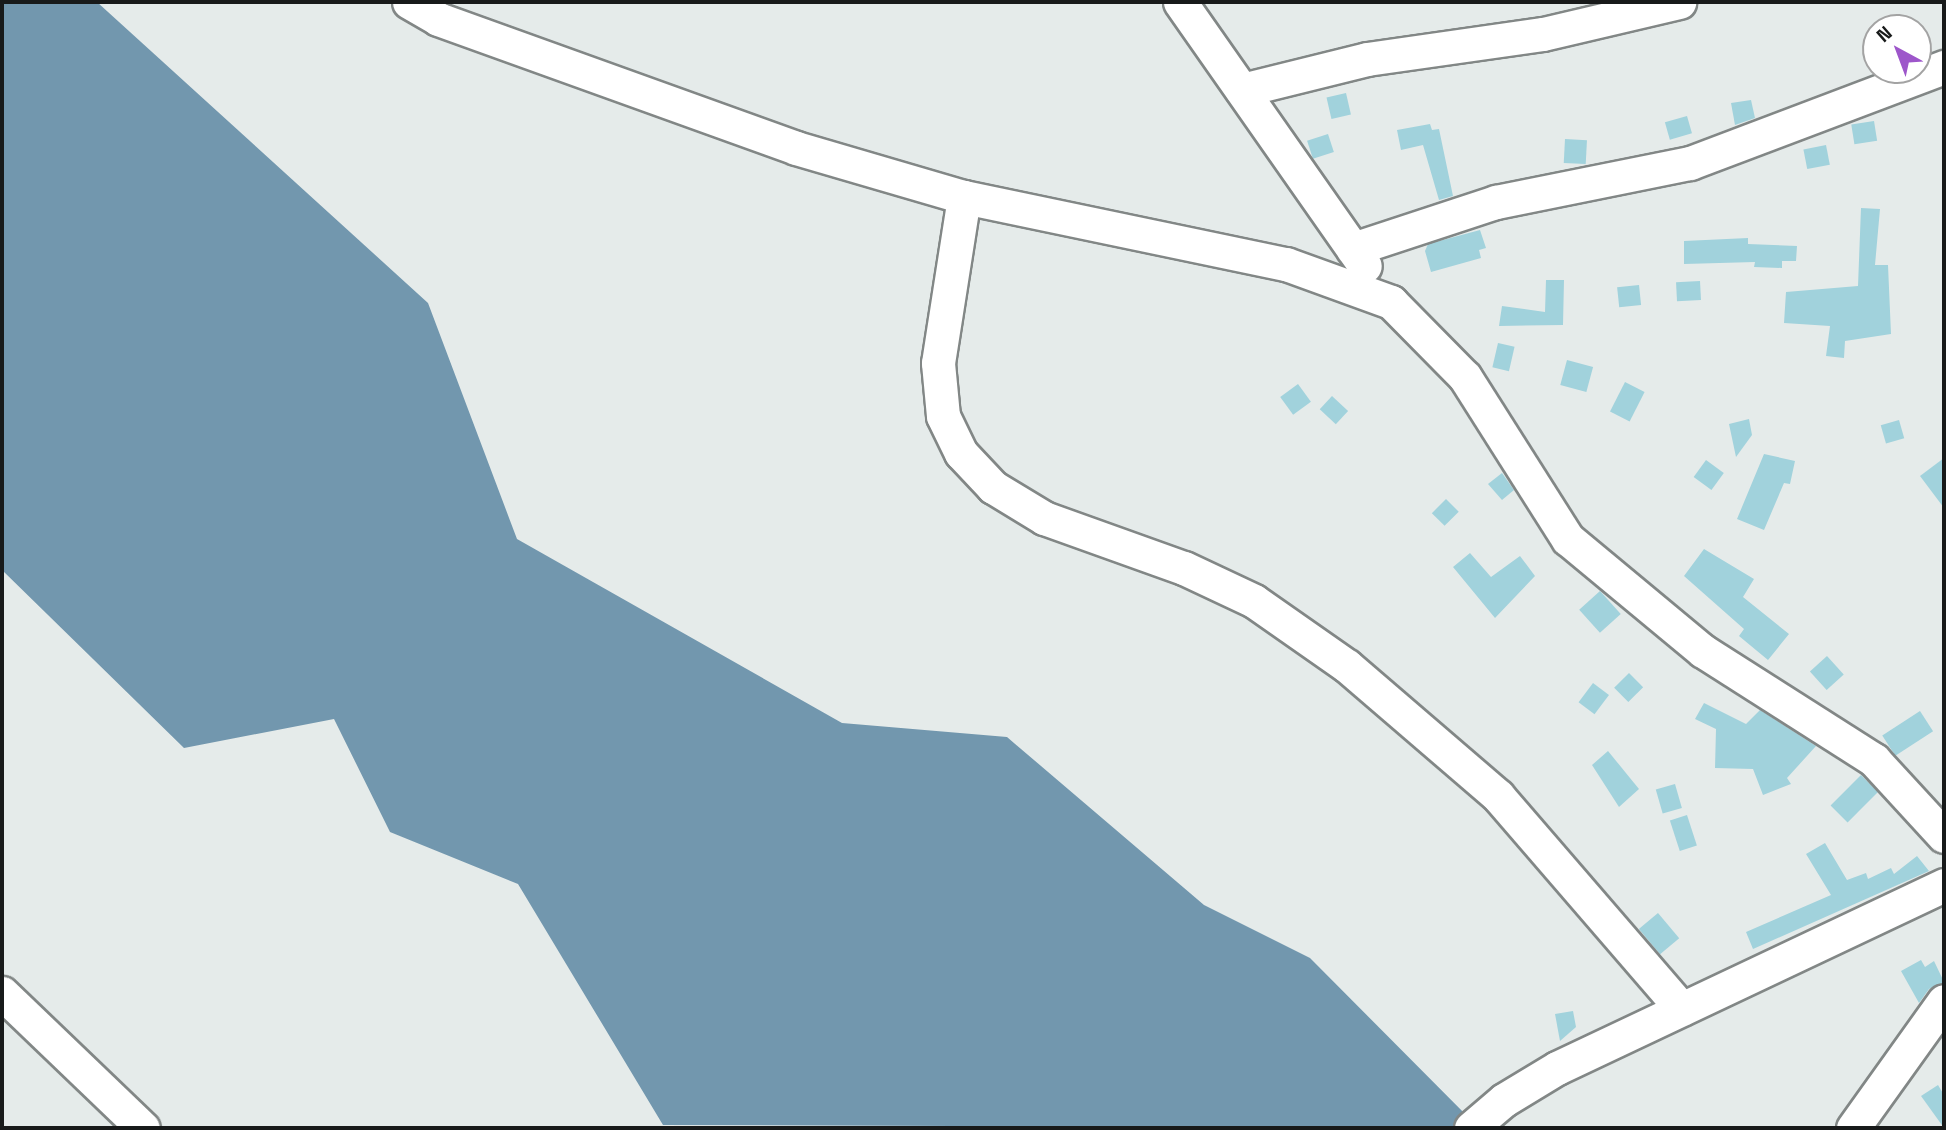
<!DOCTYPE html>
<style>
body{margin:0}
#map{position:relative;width:1946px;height:1130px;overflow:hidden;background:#e5ebea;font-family:"Space Grotesk",sans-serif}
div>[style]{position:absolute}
.water>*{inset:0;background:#7297ae}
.building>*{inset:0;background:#a1d2dc;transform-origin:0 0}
.roads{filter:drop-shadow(2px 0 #828786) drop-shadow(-2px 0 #828786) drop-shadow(0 2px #828786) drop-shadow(0 -2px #828786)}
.minor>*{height:33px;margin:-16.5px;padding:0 16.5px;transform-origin:16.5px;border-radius:16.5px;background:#fff}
span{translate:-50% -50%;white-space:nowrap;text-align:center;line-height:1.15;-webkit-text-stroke:7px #fff;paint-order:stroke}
.frame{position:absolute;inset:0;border:4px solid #181a1a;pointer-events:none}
.north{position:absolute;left:1862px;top:14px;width:70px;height:70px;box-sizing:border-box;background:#fff;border:2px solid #a3a3a3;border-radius:50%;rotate:319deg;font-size:19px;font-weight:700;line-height:28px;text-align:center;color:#181a1a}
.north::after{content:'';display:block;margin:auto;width:24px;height:32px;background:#9d56ca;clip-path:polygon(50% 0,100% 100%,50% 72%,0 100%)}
</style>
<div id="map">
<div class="water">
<i style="clip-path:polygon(2px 2px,97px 2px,428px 303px,517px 539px,842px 723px,1007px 737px,1204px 905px,1310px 958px,1479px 1128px,663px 1125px,518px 884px,390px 832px,334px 719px,184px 748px,2px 570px)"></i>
</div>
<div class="building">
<i style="left:1346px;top:93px;width:22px;height:20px;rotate:77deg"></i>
<i style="clip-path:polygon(1751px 100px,1755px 118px,1735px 125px,1731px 103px)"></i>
<i style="left:1687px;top:116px;width:18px;height:23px;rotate:74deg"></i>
<i style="left:1874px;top:121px;width:20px;height:23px;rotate:81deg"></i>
<i style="clip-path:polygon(1430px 124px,1432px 130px,1439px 129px,1453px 196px,1439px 200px,1423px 145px,1401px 150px,1397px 130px)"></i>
<i style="left:1328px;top:134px;width:19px;height:22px;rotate:72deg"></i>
<i style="left:1565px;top:139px;width:22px;height:24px;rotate:3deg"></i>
<i style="left:1826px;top:145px;width:20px;height:23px;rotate:79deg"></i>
<i style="clip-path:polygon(1861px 208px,1880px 209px,1875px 265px,1888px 265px,1891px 334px,1845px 341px,1844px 358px,1826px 356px,1830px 326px,1784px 323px,1786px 292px,1858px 286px)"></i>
<i style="clip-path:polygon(1480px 230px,1486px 248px,1479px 250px,1481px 258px,1431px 272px,1425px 251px,1428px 244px)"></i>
<i style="clip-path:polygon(1748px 238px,1748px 244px,1797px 246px,1796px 261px,1782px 261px,1782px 268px,1754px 267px,1755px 262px,1684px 264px,1684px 241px)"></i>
<i style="clip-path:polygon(1546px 280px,1564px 280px,1563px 325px,1499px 326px,1502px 306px,1545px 312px)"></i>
<i style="left:1700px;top:281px;width:19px;height:24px;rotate:87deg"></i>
<i style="left:1639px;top:285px;width:20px;height:22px;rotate:84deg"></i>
<i style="left:1498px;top:343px;width:17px;height:25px;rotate:13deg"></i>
<i style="left:1567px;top:360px;width:27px;height:26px;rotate:15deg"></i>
<i style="left:1625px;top:382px;width:22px;height:33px;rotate:27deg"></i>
<i style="left:1298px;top:384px;width:22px;height:22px;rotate:54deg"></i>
<i style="left:1332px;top:396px;width:22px;height:18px;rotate:43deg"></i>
<i style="clip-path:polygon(1749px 419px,1752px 435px,1736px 457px,1729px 424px)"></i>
<i style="left:1899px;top:420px;width:19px;height:19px;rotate:74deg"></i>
<i style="clip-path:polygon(1764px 454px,1795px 461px,1790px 484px,1784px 483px,1764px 530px,1737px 519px)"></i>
<i style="clip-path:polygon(1944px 458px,1944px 508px,1920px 476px)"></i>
<i style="left:1706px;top:460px;width:22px;height:21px;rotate:36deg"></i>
<i style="clip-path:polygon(1502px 473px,1514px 490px,1502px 500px,1488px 484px)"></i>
<i style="left:1446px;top:499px;width:18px;height:20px;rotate:45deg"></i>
<i style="clip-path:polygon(1704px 549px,1754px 579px,1743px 597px,1789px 634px,1768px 660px,1739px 636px,1744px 629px,1684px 576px)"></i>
<i style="clip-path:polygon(1470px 553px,1491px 577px,1520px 556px,1535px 576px,1495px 618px,1453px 567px)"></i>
<i style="left:1600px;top:591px;width:31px;height:28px;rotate:48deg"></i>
<i style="left:1827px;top:656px;width:25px;height:23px;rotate:48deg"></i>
<i style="left:1629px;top:673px;width:20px;height:21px;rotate:45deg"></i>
<i style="left:1593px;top:683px;width:20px;height:24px;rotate:37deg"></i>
<i style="clip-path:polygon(1704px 703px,1746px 724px,1760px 710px,1816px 746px,1787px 778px,1791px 784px,1763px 795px,1753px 769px,1715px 768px,1716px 729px,1695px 719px)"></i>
<i style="left:1920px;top:711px;width:24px;height:45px;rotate:57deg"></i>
<i style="clip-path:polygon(1608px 751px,1639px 789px,1619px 807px,1592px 765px)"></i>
<i style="left:1861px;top:775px;width:24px;height:43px;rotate:45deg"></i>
<i style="left:1675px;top:784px;width:25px;height:20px;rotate:74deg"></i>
<i style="left:1687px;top:815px;width:32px;height:18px;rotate:72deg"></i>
<i style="clip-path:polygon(1825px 843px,1847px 880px,1866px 873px,1868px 879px,1891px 868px,1894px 874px,1917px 856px,1929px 871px,1753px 949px,1746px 932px,1831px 895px,1806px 854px)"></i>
<i style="left:1658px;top:913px;width:33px;height:25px;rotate:50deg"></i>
<i style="clip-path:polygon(1921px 960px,1925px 967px,1934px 961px,1944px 982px,1929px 989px,1919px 1003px,1901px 971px)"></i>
<i style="clip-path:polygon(1573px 1011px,1576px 1027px,1560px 1041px,1555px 1014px)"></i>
<i style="clip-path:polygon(1938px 1085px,1944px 1095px,1944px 1128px,1921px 1096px)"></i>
</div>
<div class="roads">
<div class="minor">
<i style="left:409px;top:2px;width:34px;rotate:30deg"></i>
<i style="left:438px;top:19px;width:381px;rotate:19.8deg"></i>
<i style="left:796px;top:148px;width:175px;rotate:16.3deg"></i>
<i style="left:964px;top:197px;width:329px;rotate:11.8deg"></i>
<i style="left:1286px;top:264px;width:112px;rotate:19.9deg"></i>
<i style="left:1391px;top:302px;width:105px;rotate:45.4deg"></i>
<i style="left:1465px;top:377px;width:192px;rotate:57.6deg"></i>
<i style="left:1568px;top:539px;width:175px;rotate:39.7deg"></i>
<i style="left:1703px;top:651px;width:203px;rotate:32.5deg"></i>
<i style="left:1874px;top:760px;width:103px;rotate:47.4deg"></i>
<i style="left:1180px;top:2px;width:322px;rotate:55deg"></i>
<i style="left:1242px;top:90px;width:129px;rotate:-13.9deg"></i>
<i style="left:1367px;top:59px;width:178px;rotate:-8.1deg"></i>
<i style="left:1543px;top:34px;width:140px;rotate:-13.2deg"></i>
<i style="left:964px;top:197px;width:168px;rotate:98.9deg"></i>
<i style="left:938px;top:363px;width:53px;rotate:84.6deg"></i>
<i style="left:943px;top:416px;width:41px;rotate:64.1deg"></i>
<i style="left:961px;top:453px;width:47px;rotate:46.7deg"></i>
<i style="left:993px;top:487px;width:60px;rotate:31.3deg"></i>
<i style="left:1044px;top:518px;width:149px;rotate:19.7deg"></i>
<i style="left:1184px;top:568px;width:77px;rotate:25.2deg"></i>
<i style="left:1254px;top:601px;width:113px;rotate:35deg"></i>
<i style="left:1347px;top:666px;width:199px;rotate:40.7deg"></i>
<i style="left:1498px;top:796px;width:281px;rotate:49.2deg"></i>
<i style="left:1353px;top:249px;width:151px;rotate:-18.2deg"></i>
<i style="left:1496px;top:202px;width:198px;rotate:-11.4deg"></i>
<i style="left:1690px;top:163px;width:272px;rotate:-20.7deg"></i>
<i style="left:2px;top:993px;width:195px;rotate:43.8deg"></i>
<i style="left:1471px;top:1128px;width:43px;rotate:-40.3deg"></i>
<i style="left:1504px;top:1100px;width:62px;rotate:-31.1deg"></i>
<i style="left:1557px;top:1068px;width:428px;rotate:-25.3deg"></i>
<i style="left:1853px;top:1128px;width:156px;rotate:-54.4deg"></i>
</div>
</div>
<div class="frame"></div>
<div class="north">N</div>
</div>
